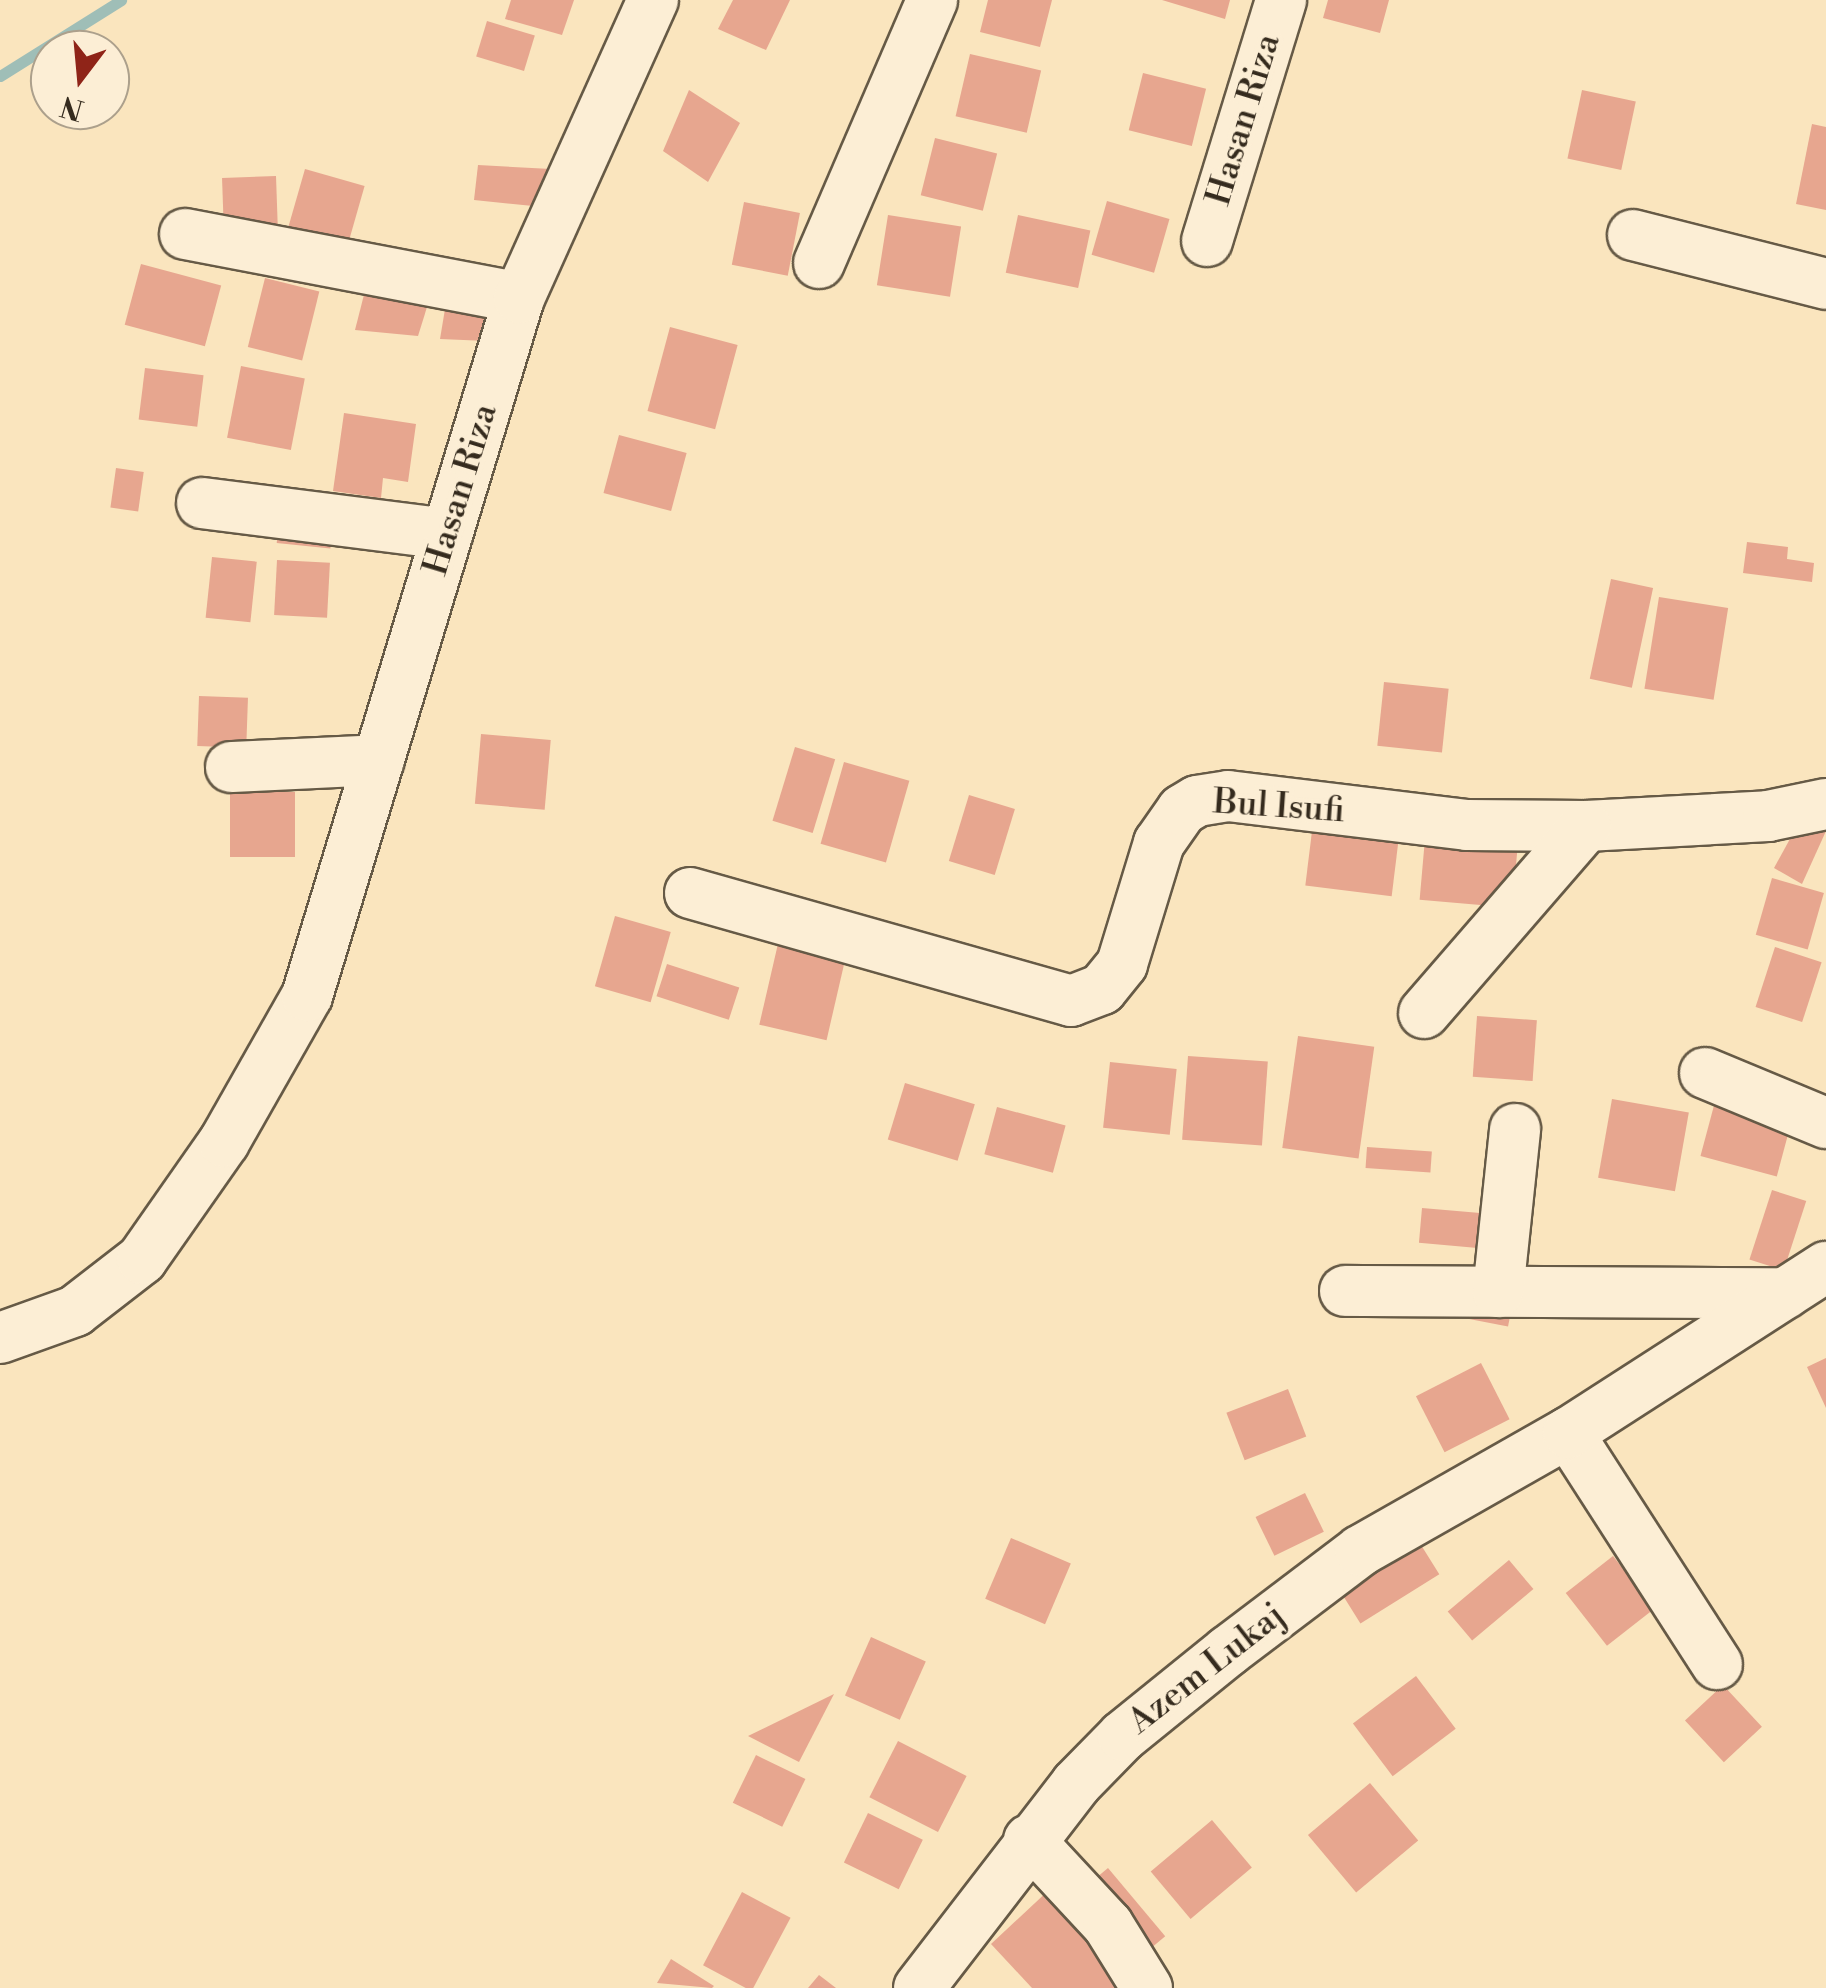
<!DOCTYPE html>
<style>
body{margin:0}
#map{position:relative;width:1826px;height:1988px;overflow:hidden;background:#fae5be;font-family:"Libre Bodoni",serif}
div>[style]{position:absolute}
.stream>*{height:11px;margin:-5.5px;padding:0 5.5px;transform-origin:5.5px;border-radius:5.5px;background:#9fbeb7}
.building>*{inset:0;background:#e7a68f;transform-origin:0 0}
.roads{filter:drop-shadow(2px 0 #665a46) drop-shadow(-2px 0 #665a46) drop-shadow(0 2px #665a46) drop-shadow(0 -2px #665a46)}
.minor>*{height:50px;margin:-25px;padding:0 25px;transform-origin:25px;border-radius:25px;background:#fceed5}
span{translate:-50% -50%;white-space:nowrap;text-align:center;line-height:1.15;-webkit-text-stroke:9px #fceed5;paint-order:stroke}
.street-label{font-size:35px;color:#352b1e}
.north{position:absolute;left:30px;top:30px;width:100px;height:100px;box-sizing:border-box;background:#fceed5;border:2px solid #aca08c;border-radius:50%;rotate:196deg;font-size:28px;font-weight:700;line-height:40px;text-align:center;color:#352b1e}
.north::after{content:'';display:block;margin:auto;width:35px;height:45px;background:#8f2418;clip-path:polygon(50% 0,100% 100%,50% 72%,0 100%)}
</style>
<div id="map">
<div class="stream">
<i style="left:0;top:76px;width:143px;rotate:-32.1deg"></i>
</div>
<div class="building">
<i style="clip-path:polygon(511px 0,574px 0,562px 35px,505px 19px)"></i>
<i style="clip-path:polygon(733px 0,790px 0,766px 50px,718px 29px)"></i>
<i style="clip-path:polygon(988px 0,1052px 0,1040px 47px,980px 32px)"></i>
<i style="clip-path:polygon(1162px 0,1230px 0,1225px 19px)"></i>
<i style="clip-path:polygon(1328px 0,1389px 0,1380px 33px,1323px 18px)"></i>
<i style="left:487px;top:21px;width:50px;height:37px;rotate:17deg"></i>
<i style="left:970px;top:54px;width:73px;height:64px;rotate:13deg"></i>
<i style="left:1143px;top:73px;width:65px;height:59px;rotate:14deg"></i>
<i style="clip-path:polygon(689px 90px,740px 123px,708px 182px,663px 151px)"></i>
<i style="left:1582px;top:90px;width:55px;height:70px;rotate:12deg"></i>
<i style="clip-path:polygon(1812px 124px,1826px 127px,1826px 210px,1796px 204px)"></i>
<i style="left:935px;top:138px;width:64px;height:59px;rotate:14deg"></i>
<i style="clip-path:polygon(478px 165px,551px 169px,543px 207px,474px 200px)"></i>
<i style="left:305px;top:169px;width:62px;height:63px;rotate:16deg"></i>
<i style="left:276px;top:176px;width:55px;height:54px;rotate:88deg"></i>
<i style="left:1107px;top:201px;width:65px;height:56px;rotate:16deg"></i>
<i style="left:744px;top:202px;width:57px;height:64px;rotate:11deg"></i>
<i style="left:888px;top:215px;width:74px;height:71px;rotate:9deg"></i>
<i style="left:1018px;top:215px;width:74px;height:59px;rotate:12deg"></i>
<i style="left:141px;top:264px;width:83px;height:63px;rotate:15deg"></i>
<i style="left:265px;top:278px;width:56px;height:71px;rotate:14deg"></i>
<i style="clip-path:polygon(368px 279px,432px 291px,418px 336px,355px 330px)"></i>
<i style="clip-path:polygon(447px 297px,496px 304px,487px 341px,440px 339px)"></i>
<i style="left:670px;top:327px;width:70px;height:87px;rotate:15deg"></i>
<i style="left:241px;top:366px;width:65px;height:73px;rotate:11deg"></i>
<i style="left:145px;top:368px;width:59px;height:52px;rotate:7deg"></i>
<i style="clip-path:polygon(344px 413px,416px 424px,408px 482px,383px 478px,381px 498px,333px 491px)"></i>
<i style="left:619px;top:435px;width:70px;height:60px;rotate:15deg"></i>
<i style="left:116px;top:468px;width:28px;height:40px;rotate:8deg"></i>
<i style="left:279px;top:521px;width:54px;height:22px;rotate:6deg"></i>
<i style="clip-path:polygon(1747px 542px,1788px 547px,1787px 559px,1814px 563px,1812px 582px,1743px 573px)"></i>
<i style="left:212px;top:557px;width:45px;height:61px;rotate:6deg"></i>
<i style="left:277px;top:560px;width:53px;height:55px;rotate:3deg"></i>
<i style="left:1611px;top:579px;width:43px;height:102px;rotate:12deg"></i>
<i style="left:1659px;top:597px;width:70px;height:93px;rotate:9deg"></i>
<i style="left:1384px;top:682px;width:65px;height:64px;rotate:6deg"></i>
<i style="left:199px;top:696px;width:49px;height:50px;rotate:2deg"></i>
<i style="left:481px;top:734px;width:70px;height:70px;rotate:5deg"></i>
<i style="left:795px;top:747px;width:42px;height:77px;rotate:17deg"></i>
<i style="left:844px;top:762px;width:68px;height:85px;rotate:16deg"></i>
<i style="left:295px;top:792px;width:65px;height:65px;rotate:90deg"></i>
<i style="left:969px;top:795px;width:48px;height:69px;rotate:17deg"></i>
<i style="clip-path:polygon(1802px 817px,1826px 831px,1802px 884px,1774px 868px)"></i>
<i style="left:1313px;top:823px;width:87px;height:63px;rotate:7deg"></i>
<i style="left:1426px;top:827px;width:93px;height:73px;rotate:5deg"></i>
<i style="left:1772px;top:878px;width:54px;height:59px;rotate:16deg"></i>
<i style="left:615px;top:916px;width:58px;height:73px;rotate:16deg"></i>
<i style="left:780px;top:935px;width:69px;height:92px;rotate:13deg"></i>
<i style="left:1775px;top:947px;width:49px;height:63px;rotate:18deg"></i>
<i style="left:667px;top:964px;width:76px;height:34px;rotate:18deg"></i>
<i style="left:1477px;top:1016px;width:60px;height:61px;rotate:4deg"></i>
<i style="left:1298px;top:1036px;width:77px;height:113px;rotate:8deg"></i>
<i style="left:1188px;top:1056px;width:80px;height:84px;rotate:4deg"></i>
<i style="left:1110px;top:1062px;width:67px;height:66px;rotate:6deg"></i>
<i style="left:905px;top:1083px;width:73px;height:59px;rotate:17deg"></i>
<i style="left:1716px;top:1098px;width:79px;height:60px;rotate:15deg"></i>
<i style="left:1612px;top:1099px;width:78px;height:80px;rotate:10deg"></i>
<i style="left:997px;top:1107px;width:71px;height:49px;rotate:15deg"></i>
<i style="left:1367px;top:1147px;width:65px;height:21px;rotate:4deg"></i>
<i style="left:1772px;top:1190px;width:36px;height:73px;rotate:18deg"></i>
<i style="left:1422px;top:1208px;width:70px;height:35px;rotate:5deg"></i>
<i style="left:1513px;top:1301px;width:26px;height:108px;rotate:101deg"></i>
<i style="clip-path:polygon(1826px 1358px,1826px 1408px,1807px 1367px)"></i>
<i style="left:1481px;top:1363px;width:63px;height:73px;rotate:63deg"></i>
<i style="left:1288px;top:1389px;width:51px;height:66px;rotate:69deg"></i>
<i style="left:1305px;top:1493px;width:43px;height:55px;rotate:64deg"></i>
<i style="left:1416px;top:1537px;width:44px;height:93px;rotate:58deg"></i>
<i style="left:1011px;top:1538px;width:65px;height:66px;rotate:23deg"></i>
<i style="left:1613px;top:1556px;width:67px;height:60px;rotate:52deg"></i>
<i style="left:1509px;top:1560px;width:38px;height:80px;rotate:50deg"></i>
<i style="left:871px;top:1637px;width:60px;height:64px;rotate:24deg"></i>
<i style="left:1416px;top:1676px;width:66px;height:79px;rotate:53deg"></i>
<i style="left:1723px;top:1685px;width:57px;height:52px;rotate:47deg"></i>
<i style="clip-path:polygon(834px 1694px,799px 1762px,748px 1736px)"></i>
<i style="left:898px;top:1741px;width:77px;height:63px;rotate:27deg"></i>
<i style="left:756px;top:1755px;width:55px;height:53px;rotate:26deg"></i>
<i style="left:1370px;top:1783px;width:75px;height:81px;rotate:50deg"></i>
<i style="left:868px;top:1813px;width:61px;height:55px;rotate:26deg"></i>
<i style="left:1212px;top:1820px;width:62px;height:80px;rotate:50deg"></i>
<i style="left:1108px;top:1868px;width:89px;height:27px;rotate:50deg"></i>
<i style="clip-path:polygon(1051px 1888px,1123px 1988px,1032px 1988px,991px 1944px)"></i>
<i style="left:742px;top:1892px;width:55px;height:83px;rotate:28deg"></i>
<i style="clip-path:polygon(671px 1959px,714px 1986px,712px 1988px,657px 1983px)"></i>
<i style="clip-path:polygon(819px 1975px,836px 1988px,808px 1988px)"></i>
</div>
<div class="roads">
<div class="minor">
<i style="left:185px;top:234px;width:340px;rotate:10.8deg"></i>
<i style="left:1633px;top:235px;width:199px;rotate:14.2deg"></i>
<i style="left:1207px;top:241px;width:252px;rotate:-72.9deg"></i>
<i style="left:819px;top:263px;width:286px;rotate:-66.7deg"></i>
<i style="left:202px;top:503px;width:247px;rotate:7.2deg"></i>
<i style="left:231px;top:767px;width:148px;rotate:-2.7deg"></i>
<i style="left:690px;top:893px;width:396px;rotate:15.8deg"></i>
<i style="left:1071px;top:1001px;width:33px;rotate:-21deg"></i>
<i style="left:1102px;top:989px;width:32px;rotate:-51deg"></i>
<i style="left:1122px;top:964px;width:127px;rotate:-73deg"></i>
<i style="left:1159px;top:843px;width:40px;rotate:-55.1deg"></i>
<i style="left:1182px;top:810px;width:17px;rotate:-31deg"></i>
<i style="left:1197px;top:801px;width:31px;rotate:-9deg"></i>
<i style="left:1228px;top:796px;width:241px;rotate:6.9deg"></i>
<i style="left:1467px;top:825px;width:119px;rotate:0.5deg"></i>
<i style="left:1586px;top:826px;width:182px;rotate:-3.1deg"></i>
<i style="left:1768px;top:816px;width:59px;rotate:-11.7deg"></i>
<i style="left:1424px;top:1013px;width:247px;rotate:-49.1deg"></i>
<i style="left:1705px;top:1073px;width:131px;rotate:22.5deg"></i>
<i style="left:1345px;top:1291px;width:440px;rotate:0.3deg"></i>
<i style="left:1498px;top:1292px;width:164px;rotate:-84deg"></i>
<i style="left:0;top:1338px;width:80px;rotate:-19.8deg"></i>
<i style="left:75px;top:1311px;width:85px;rotate:-37.8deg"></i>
<i style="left:142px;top:1259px;width:143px;rotate:-55deg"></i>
<i style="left:224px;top:1142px;width:168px;rotate:-60.4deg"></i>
<i style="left:307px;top:996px;width:729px;rotate:-73.11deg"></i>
<i style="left:519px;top:298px;width:327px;rotate:-65.8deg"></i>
<i style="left:1568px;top:1433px;width:275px;rotate:57.2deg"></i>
<i style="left:1029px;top:1840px;width:116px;rotate:47.1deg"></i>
<i style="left:1108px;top:1925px;width:74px;rotate:58.2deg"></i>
<i style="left:919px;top:1988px;width:257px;rotate:-52.4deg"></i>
<i style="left:1076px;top:1784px;width:67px;rotate:-45.6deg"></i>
<i style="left:1123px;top:1736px;width:135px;rotate:-39deg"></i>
<i style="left:1228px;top:1651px;width:166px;rotate:-37.1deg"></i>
<i style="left:1360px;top:1551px;width:239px;rotate:-29.6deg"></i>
<i style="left:1568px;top:1433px;width:307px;rotate:-32.8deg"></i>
</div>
</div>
<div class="street-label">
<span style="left:1244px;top:120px;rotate:-73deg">Hasan Riza</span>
<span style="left:461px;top:490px;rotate:-73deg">Hasan Riza</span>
<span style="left:1279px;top:807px;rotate:4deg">Bul Isufi</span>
<span style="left:1207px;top:1669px;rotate:-38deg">Azem Lukaj</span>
</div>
<div class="north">N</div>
</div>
